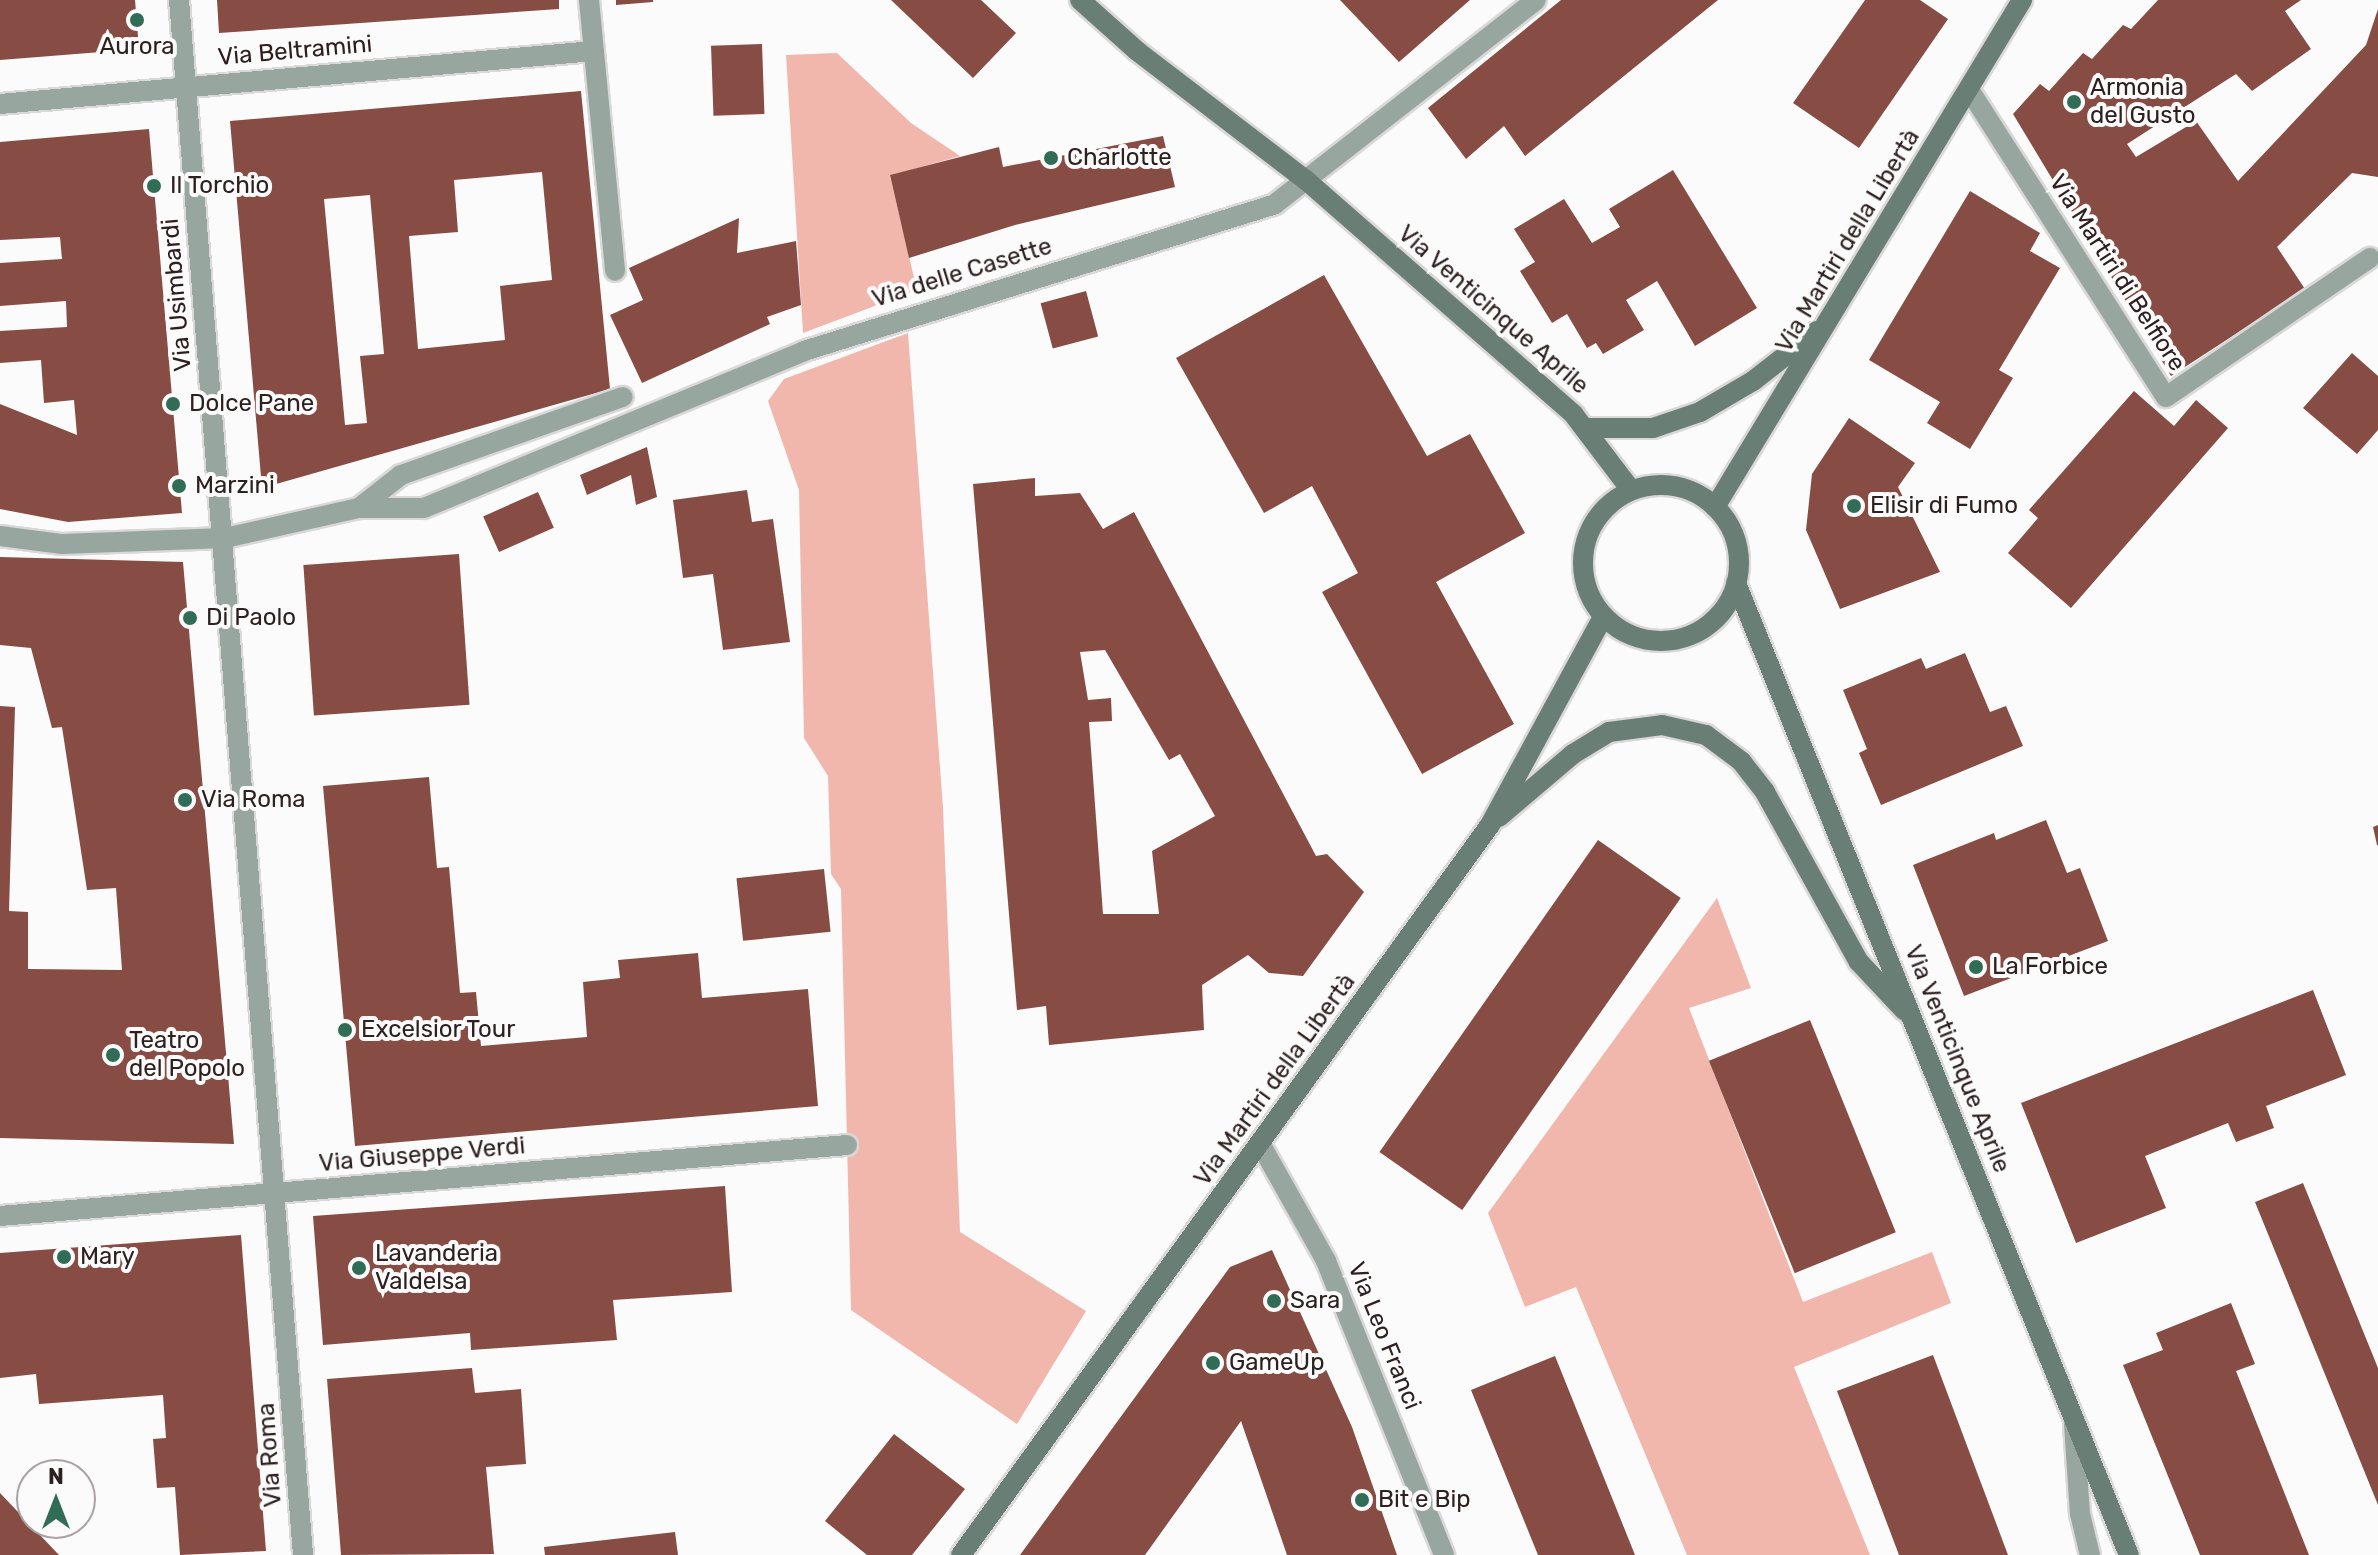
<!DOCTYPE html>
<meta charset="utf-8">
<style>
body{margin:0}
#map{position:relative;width:2378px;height:1555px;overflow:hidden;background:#fbfbfb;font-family:Rubik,sans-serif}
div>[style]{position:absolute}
.green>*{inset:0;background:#f1b7ad}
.building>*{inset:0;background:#874c43;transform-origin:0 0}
.roads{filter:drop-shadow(2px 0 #dad8d8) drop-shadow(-2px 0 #dad8d8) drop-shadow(0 2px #dad8d8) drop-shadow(0 -2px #dad8d8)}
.street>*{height:20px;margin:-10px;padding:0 10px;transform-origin:10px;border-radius:10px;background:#98a6a0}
.secondary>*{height:20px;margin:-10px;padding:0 10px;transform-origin:10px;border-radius:10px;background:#697e74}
.secondary>.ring{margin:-10px;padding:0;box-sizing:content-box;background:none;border:20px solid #697e74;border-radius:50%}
.dots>*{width:22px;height:22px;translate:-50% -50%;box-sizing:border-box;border:4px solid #fbfbfb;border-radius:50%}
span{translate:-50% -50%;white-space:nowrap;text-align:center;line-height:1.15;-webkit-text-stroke:8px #fbfbfb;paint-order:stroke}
.poi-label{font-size:24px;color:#2d201e}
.left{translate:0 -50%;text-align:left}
.street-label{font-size:24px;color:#2d201e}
.north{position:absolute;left:16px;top:1459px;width:80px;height:80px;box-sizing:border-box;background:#fbfbfb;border:2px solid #a9a3a3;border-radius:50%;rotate:0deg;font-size:22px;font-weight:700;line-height:32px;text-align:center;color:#2d201e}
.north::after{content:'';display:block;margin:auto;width:28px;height:36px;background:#316c56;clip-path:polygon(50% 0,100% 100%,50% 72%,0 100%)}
</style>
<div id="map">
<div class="green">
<i style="clip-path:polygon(837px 53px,911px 123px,960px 156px,890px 176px,917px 290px,803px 333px,786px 55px)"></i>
<i style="clip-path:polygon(908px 333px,943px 808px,960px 1232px,1086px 1311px,1017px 1424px,851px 1310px,841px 889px,831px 874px,828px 776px,804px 738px,799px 490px,768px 401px,784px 379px)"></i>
<i style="clip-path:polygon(1717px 898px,1751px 988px,1689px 1008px,1803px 1302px,1932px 1252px,1951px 1303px,1794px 1367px,1870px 1555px,1687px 1555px,1576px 1287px,1525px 1307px,1488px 1213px)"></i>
</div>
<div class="building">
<i style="clip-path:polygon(0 0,135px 0,139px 49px,0 60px)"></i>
<i style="clip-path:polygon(217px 0,559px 0,559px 9px,219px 33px)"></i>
<i style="clip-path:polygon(616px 0,653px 0,653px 2px,616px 5px)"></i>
<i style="clip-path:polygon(891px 0,981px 0,1016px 33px,973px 78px)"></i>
<i style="clip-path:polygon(1340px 0,1470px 0,1399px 62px)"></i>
<i style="clip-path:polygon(1561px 0,1718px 0,1525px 156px,1504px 126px,1466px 159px,1428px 108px)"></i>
<i style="clip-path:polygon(1865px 0,1920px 0,1948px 19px,1859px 148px,1793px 103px)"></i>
<i style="clip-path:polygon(2158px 0,2301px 0,2285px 11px,2311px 49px,2252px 91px,2236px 74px,2127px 144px,2136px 157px,2196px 121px,2238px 181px,2366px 45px,2378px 9px,2378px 177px,2352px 173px,2277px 247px,2305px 289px,2171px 376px,2013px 114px,2040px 84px,2049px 91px,2083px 53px,2092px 59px,2123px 25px,2131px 29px)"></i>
<i style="left:762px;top:44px;width:70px;height:51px;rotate:88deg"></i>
<i style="clip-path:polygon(evenodd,581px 91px,610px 389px,262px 488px,230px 121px,581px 91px,542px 172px,552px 280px,500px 286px,505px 340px,418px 349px,409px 236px,458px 232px,454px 180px,542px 172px,581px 91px,370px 195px,384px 354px,360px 356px,367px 423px,345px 425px,324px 199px,370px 195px)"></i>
<i style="clip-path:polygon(149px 129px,182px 513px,68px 522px,0 509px,0 404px,77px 435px,74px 400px,44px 403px,41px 360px,0 363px,0 331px,67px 327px,66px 301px,0 306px,0 263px,62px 259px,60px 237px,0 240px,0 142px)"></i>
<i style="clip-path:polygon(1163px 136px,1175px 187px,1015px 225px,909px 258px,890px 175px,999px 147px,1003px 167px)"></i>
<i style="clip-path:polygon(1673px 170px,1757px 308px,1695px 346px,1657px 281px,1626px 300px,1644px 330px,1603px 354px,1596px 343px,1587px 348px,1567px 314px,1552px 323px,1520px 271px,1535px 262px,1514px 229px,1564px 199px,1592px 243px,1620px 227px,1609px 209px)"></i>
<i style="clip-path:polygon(1970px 191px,2040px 233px,2030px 251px,2060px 268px,1999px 370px,2013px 378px,1970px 449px,1927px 423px,1940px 402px,1869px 360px)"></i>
<i style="clip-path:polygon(739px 218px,737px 253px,796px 241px,801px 305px,767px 317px,770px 324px,642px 383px,610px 315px,643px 300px,629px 268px)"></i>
<i style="clip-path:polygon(1324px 275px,1427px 456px,1470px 434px,1525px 533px,1436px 582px,1514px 724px,1422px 774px,1322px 592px,1358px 573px,1312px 486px,1264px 513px,1176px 358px)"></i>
<i style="left:1086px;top:291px;width:47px;height:47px;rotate:75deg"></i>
<i style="clip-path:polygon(2352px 353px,2378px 376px,2378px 430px,2357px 454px,2303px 408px)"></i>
<i style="clip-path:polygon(2134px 391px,2174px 426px,2196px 400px,2228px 428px,2071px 608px,2008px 553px,2038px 518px,2029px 510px)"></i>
<i style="clip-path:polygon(1849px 418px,1915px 463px,1898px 487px,1940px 572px,1840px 609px,1806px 530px,1812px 474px)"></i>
<i style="clip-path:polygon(647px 447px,657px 497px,636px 505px,631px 475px,587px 495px,580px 475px)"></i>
<i style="clip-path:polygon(evenodd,1035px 478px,1035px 496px,1080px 493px,1103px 529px,1134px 512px,1316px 856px,1327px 854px,1364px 892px,1303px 976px,1269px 973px,1248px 955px,1202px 985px,1204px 1030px,1049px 1045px,1046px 1006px,1017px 1010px,973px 484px,1035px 478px,1105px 650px,1169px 760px,1180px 754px,1215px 816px,1152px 851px,1159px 914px,1103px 914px,1089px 722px,1112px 721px,1111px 698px,1088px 700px,1080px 652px,1105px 650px)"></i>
<i style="clip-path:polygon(747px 490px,752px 522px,773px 519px,790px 642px,723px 650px,713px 574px,683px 578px,673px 500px)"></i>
<i style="left:538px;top:492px;width:39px;height:60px;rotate:66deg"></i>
<i style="left:459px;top:554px;width:151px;height:156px;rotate:86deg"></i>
<i style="clip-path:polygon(0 557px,183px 562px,234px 1144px,0 1138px,0 706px,15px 707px,9px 911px,28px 912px,28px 969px,122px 970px,116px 888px,87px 890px,62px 727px,52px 728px,31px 648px,0 645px)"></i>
<i style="clip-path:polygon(1965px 653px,1990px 712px,2006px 706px,2023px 746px,1881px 805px,1859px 753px,1867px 749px,1843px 690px,1921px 658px,1926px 669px)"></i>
<i style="clip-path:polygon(429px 777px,437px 868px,449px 867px,460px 993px,476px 992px,481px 1046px,587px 1037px,583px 982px,620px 978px,618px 960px,698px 953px,702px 998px,808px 989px,818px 1106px,355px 1146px,323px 786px)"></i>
<i style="clip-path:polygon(2046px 820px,2067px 873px,2080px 868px,2108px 941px,1964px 996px,1913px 865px,1994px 833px,1996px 840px)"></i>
<i style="clip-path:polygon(2378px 825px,2378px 845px,2377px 845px,2373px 827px)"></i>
<i style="left:1598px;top:840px;width:101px;height:381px;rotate:35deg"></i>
<i style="left:824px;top:869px;width:63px;height:88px;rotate:84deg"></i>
<i style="clip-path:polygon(2313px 990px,2346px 1075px,2266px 1106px,2274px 1128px,2236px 1142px,2228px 1123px,2145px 1156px,2166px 1208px,2076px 1243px,2021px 1103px)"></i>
<i style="left:1810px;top:1020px;width:229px;height:109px;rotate:68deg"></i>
<i style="clip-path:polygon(2303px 1183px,2378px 1368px,2378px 1505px,2255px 1202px)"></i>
<i style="clip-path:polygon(725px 1186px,732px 1292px,613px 1300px,617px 1340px,471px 1350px,470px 1333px,323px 1345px,313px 1216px)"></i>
<i style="clip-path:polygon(241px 1235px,266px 1551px,180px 1555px,175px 1487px,157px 1488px,153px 1439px,166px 1438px,163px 1395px,39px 1404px,36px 1374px,0 1378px,0 1253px)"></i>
<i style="clip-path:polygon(1272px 1250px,1352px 1427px,1397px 1555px,1287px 1555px,1241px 1421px,1145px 1555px,1020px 1555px,1230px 1267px)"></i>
<i style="clip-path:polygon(2231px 1303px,2255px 1364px,2236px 1371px,2309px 1555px,2200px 1555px,2123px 1365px,2163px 1350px,2156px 1333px)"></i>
<i style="clip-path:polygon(1933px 1355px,2008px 1555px,1899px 1555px,1837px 1391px)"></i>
<i style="clip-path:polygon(1555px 1356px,1635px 1555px,1538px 1555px,1471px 1390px)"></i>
<i style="clip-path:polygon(472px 1368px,475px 1393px,521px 1389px,526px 1464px,486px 1467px,494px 1554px,341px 1555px,327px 1379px)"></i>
<i style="clip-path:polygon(894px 1434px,965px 1489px,912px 1555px,867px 1555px,825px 1521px)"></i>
<i style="clip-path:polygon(0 1493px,59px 1555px,0 1555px)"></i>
<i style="clip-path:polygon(675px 1532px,678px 1555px,545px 1555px,544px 1547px)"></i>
</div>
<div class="roads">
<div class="street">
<i style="left:179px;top:0;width:1560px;rotate:85.44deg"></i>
<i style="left:589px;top:0;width:272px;rotate:84.5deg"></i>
<i style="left:1970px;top:91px;width:363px;rotate:57.4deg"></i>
<i style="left:2166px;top:397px;width:247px;rotate:-34.3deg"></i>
<i style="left:0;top:104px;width:596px;rotate:-5.1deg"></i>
<i style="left:359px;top:508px;width:53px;rotate:-38.2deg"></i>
<i style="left:401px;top:475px;width:235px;rotate:-19.4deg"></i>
<i style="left:0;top:536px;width:63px;rotate:7.4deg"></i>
<i style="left:62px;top:544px;width:163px;rotate:-2.1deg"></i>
<i style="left:225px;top:538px;width:137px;rotate:-12.6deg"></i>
<i style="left:359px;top:508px;width:65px"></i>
<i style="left:424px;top:508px;width:411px;rotate:-22.4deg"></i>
<i style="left:804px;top:351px;width:493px;rotate:-17.3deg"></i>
<i style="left:1275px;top:204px;width:331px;rotate:-38deg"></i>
<i style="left:1261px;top:1145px;width:133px;rotate:60.7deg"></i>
<i style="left:1326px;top:1261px;width:317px;rotate:68.1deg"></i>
<i style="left:0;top:1216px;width:850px;rotate:-4.79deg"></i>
<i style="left:2074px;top:1424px;width:90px;rotate:86.2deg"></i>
<i style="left:2080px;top:1514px;width:42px;rotate:76.3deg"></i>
</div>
<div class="secondary">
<i style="left:1080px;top:0;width:76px;rotate:41.8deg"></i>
<i style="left:1137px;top:51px;width:213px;rotate:37.4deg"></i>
<i style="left:1306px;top:180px;width:356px;rotate:41.2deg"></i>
<i style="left:1574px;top:415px;width:94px;rotate:52.8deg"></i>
<i style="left:1587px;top:428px;width:66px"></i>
<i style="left:1653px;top:428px;width:50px;rotate:-18.8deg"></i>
<i style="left:1700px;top:412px;width:61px;rotate:-30.3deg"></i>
<i style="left:1753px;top:381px;width:81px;rotate:-38deg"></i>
<i class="ring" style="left:1583px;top:485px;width:136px;height:136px"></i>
<i style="left:1715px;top:507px;width:593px;rotate:-58.8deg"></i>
<i style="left:1736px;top:583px;width:1048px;rotate:67.99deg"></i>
<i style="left:1499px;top:817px;width:97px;rotate:-40.4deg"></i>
<i style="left:1573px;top:754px;width:42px;rotate:-31.4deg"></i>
<i style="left:1609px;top:732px;width:53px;rotate:-7.5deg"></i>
<i style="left:1662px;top:725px;width:45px;rotate:12.8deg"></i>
<i style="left:1706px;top:735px;width:44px;rotate:36.6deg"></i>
<i style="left:1741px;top:761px;width:39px;rotate:52deg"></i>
<i style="left:1765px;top:792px;width:194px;rotate:61.1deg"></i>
<i style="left:1859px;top:962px;width:67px;rotate:46.8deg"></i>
<i style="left:961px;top:1555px;width:902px;rotate:-54.07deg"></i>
<i style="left:1490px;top:825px;width:237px;rotate:-61.5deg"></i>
</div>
</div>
<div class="dots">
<i style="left:137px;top:20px;background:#316c56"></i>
<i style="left:2074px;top:102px;background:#316c56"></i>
<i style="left:1051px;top:158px;background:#316c56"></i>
<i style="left:154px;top:186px;background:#316c56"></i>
<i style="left:173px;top:404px;background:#316c56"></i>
<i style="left:179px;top:486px;background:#316c56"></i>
<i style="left:1854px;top:506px;background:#316c56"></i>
<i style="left:190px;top:618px;background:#316c56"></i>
<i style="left:185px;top:800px;background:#316c56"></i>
<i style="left:1976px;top:967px;background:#316c56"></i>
<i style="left:345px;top:1030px;background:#316c56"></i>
<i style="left:113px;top:1055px;background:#316c56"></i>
<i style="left:64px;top:1257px;background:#316c56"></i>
<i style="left:359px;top:1268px;background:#316c56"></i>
<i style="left:1274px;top:1301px;background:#316c56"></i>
<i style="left:1213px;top:1363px;background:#316c56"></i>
<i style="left:1362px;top:1500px;background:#316c56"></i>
</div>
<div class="poi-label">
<span style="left:137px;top:47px">Aurora</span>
<span class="left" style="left:2090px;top:102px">Armonia<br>del Gusto</span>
<span class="left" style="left:1067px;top:158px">Charlotte</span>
<span class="left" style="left:170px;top:186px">Il Torchio</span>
<span class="left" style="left:189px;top:404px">Dolce Pane</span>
<span class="left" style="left:195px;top:486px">Marzini</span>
<span class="left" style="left:1870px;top:506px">Elisir di Fumo</span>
<span class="left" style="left:206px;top:618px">Di Paolo</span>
<span class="left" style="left:201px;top:800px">Via Roma</span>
<span class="left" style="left:1992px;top:967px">La Forbice</span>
<span class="left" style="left:361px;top:1030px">Excelsior Tour</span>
<span class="left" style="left:129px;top:1055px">Teatro<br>del Popolo</span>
<span class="left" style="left:375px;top:1268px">Lavanderia<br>Valdelsa</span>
<span class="left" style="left:80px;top:1257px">Mary</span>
<span class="left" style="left:1290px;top:1301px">Sara</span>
<span class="left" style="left:1229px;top:1363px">GameUp</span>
<span class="left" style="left:1378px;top:1500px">Bit e Bip</span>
</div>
<div class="street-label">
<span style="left:295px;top:51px;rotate:-5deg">Via Beltramini</span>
<span style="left:1848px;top:241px;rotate:-59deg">Via Martiri della Libertà</span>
<span style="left:962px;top:273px;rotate:-17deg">Via delle Casette</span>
<span style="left:2117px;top:273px;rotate:57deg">Via Martiri di Belfiore</span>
<span style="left:177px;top:295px;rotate:-95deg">Via Usimbardi</span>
<span style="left:1493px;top:310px;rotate:41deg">Via Venticinque Aprile</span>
<span style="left:1957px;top:1059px;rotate:68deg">Via Venticinque Aprile</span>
<span style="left:1275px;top:1080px;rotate:-54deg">Via Martiri della Libertà</span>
<span style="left:422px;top:1155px;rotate:-5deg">Via Giuseppe Verdi</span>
<span style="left:1384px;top:1336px;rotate:68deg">Via Leo Franci</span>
<span style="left:270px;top:1455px;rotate:-94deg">Via Roma</span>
</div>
<div class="north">N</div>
</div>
